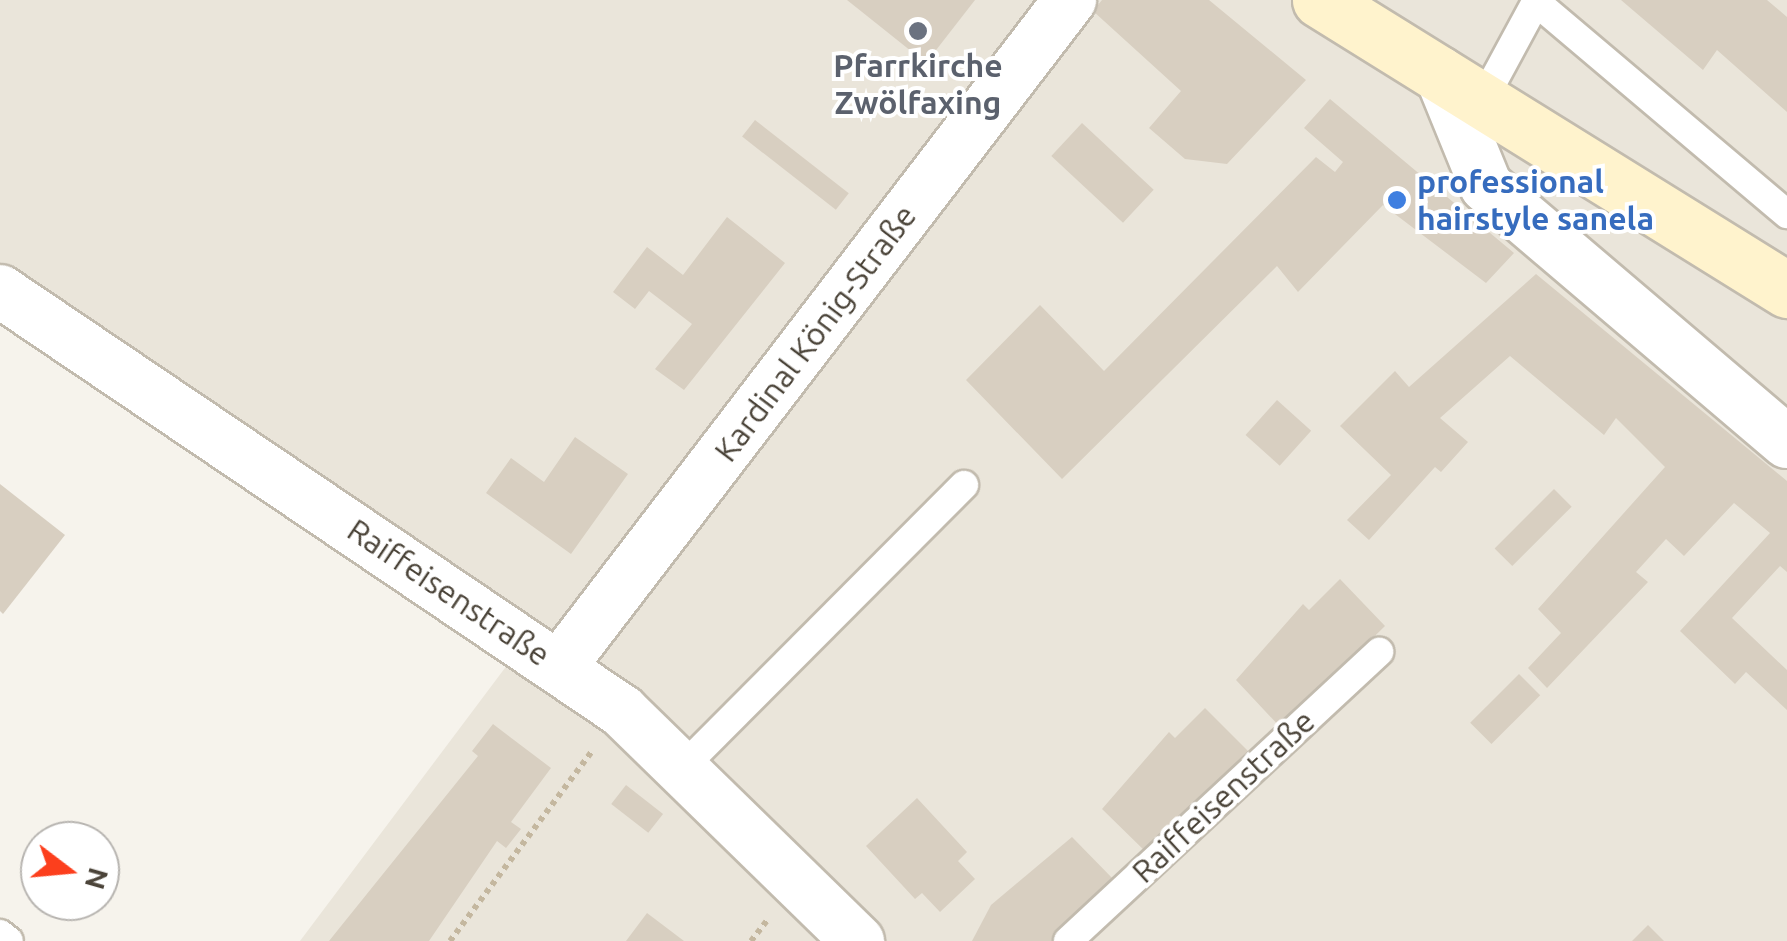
<!DOCTYPE html>
<meta charset="utf-8">
<style>
body{margin:0}
#map{position:relative;width:1787px;height:941px;overflow:hidden;background:#f6f3ec;font-family:Ubuntu,sans-serif}
div>[style]{position:absolute}
.residential>*{inset:0;background:#eae5da}
.building>*{inset:0;background:#d8cfc1;transform-origin:0 0}
.path>*{height:6px;margin-top:-3px;transform-origin:0;background:repeating-linear-gradient(90deg,#c4b79f 0 5px,transparent 0 10px)}
.roads{filter:drop-shadow(2px 0 #c2bbae) drop-shadow(-2px 0 #c2bbae) drop-shadow(0 2px #c2bbae) drop-shadow(0 -2px #c2bbae)}
.lane>*{height:28px;margin:-14px;padding:0 14px;transform-origin:14px;border-radius:14px;background:#fff}
.street>*{height:52px;margin:-26px;padding:0 26px;transform-origin:26px;border-radius:26px;background:#fff}
.secondary>*{height:55px;margin:-27.5px;padding:0 27.5px;transform-origin:27.5px;border-radius:27.5px;background:#fff3cd}
.dots>*{width:28px;height:28px;translate:-50% -50%;box-sizing:border-box;border:5px solid #fff;border-radius:50%}
span{translate:-50% -50%;white-space:nowrap;text-align:center;line-height:1.15;-webkit-text-stroke:8px #fff;paint-order:stroke}
.worship-label{font-size:32px;color:#5b616d;font-weight:700}
.shop-label{font-size:32px;color:#366cbe;font-weight:700}
.left{translate:0 -50%;text-align:left}
.street-label{font-size:32px;color:#4b4439}
.north{position:absolute;left:20px;top:821px;width:100px;height:100px;box-sizing:border-box;background:#fff;border:2px solid #b7b4b0;border-radius:50%;rotate:106deg;font-size:28px;font-weight:700;line-height:40px;text-align:center;color:#4b4439}
.north::after{content:'';display:block;margin:auto;width:35px;height:45px;background:#fc3f1d;clip-path:polygon(50% 0,100% 100%,50% 72%,0 100%)}
</style>
<div id="map">
<div class="residential">
<i style="clip-path:polygon(0 0,1787px 0,1787px 941px,300px 941px,517px 652px,0 307px)"></i>
</div>
<div class="building">
<i style="clip-path:polygon(847px 0,975px 0,926px 63px)"></i>
<i style="clip-path:polygon(1102px 0,1209px 0,1306px 80px,1227px 164px,1185px 159px,1149px 128px,1181px 91px,1093px 11px)"></i>
<i style="clip-path:polygon(1621px 0,1767px 0,1787px 17px,1787px 112px,1717px 50px,1703px 70px)"></i>
<i style="clip-path:polygon(1330px 99px,1514px 253px,1486px 283px,1383px 205px,1298px 292px,1277px 266px,1062px 479px,966px 380px,1040px 305px,1104px 371px,1316px 157px,1335px 172px,1343px 162px,1304px 128px)"></i>
<i style="left:755px;top:120px;width:119px;height:21px;rotate:38deg"></i>
<i style="left:1082px;top:123px;width:98px;height:45px;rotate:43deg"></i>
<i style="clip-path:polygon(727px 217px,785px 263px,684px 390px,655px 369px,692px 324px,649px 291px,635px 309px,613px 292px,647px 247px,683px 275px)"></i>
<i style="clip-path:polygon(1536px 274px,1787px 481px,1787px 572px,1780px 566px,1732px 618px,1787px 670px,1787px 710px,1746px 672px,1735px 684px,1680px 631px,1770px 533px,1734px 503px,1684px 556px,1666px 539px,1636px 572px,1648px 582px,1547px 688px,1528px 668px,1561px 633px,1538px 609px,1665px 467px,1616px 418px,1604px 435px,1510px 356px,1440px 418px,1468px 442px,1441px 472px,1435px 467px,1369px 540px,1347px 520px,1391px 475px,1340px 426px,1395px 371px,1409px 387px)"></i>
<i style="left:1277px;top:400px;width:46px;height:47px;rotate:42deg"></i>
<i style="clip-path:polygon(575px 437px,628px 474px,571px 554px,486px 493px,511px 458px,544px 482px)"></i>
<i style="clip-path:polygon(0 484px,65px 535px,3px 614px,0 611px)"></i>
<i style="left:1554px;top:489px;width:25px;height:84px;rotate:45deg"></i>
<i style="clip-path:polygon(1340px 579px,1385px 626px,1281px 728px,1236px 680px,1303px 604px,1309px 610px)"></i>
<i style="left:1519px;top:674px;width:30px;height:69px;rotate:45deg"></i>
<i style="clip-path:polygon(1205px 708px,1250px 753px,1149px 855px,1102px 809px,1169px 732px,1175px 738px)"></i>
<i style="clip-path:polygon(493px 724px,551px 768px,511px 822px,521px 829px,506px 848px,497px 841px,429px 941px,329px 941px,478px 756px,472px 751px)"></i>
<i style="left:626px;top:785px;width:47px;height:24px;rotate:38deg"></i>
<i style="clip-path:polygon(917px 798px,967px 852px,958px 861px,975px 879px,940px 912px,922px 893px,915px 899px,866px 846px)"></i>
<i style="clip-path:polygon(1072px 837px,1117px 883px,1057px 941px,972px 941px,991px 905px)"></i>
<i style="clip-path:polygon(647px 913px,684px 941px,626px 941px)"></i>
<i style="clip-path:polygon(1648px 925px,1664px 941px,1632px 941px)"></i>
</div>
<div class="path">
<i style="left:450px;top:941px;width:239px;rotate:-53.2deg"></i>
<i style="left:751px;top:941px;width:29px;rotate:-52deg"></i>
</div>
<div class="roads">
<div class="lane">
<i style="left:1483px;top:100px;width:111px;rotate:-61.6deg"></i>
<i style="left:1536px;top:2px;width:329px;rotate:40.2deg"></i>
<i style="left:686px;top:764px;width:394px;rotate:-45.1deg"></i>
<i style="left:0;top:934px;width:11px;rotate:38deg"></i>
<i style="left:1068px;top:941px;width:425px;rotate:-42.9deg"></i>
</div>
<div class="street">
<i style="left:1440px;top:73px;width:122px;rotate:67.8deg"></i>
<i style="left:1486px;top:186px;width:395px;rotate:40.4deg"></i>
<i style="left:0;top:291px;width:751px;rotate:34.03deg"></i>
<i style="left:622px;top:711px;width:330px;rotate:44.3deg"></i>
<i style="left:560px;top:666px;width:839px;rotate:-52.56deg"></i>
</div>
<div class="secondary">
<i style="left:1320px;top:0;width:550px;rotate:31.84deg"></i>
</div>
</div>
<div class="dots">
<i style="left:918px;top:31px;background:#6b7280"></i>
<i style="left:1397px;top:200px;background:#3f7fe0"></i>
</div>
<div class="worship-label">
<span style="left:918px;top:84px">Pfarrkirche<br>Zwölfaxing</span>
</div>
<div class="shop-label">
<span class="left" style="left:1417px;top:200px">professional<br>hairstyle sanela</span>
</div>
<div class="street-label">
<span style="left:815px;top:333px;rotate:-53deg">Kardinal König-Straße</span>
<span style="left:449px;top:592px;rotate:34deg">Raiffeisenstraße</span>
<span style="left:1223px;top:796px;rotate:-43deg">Raiffeisenstraße</span>
</div>
<div class="north">N</div>
</div>
